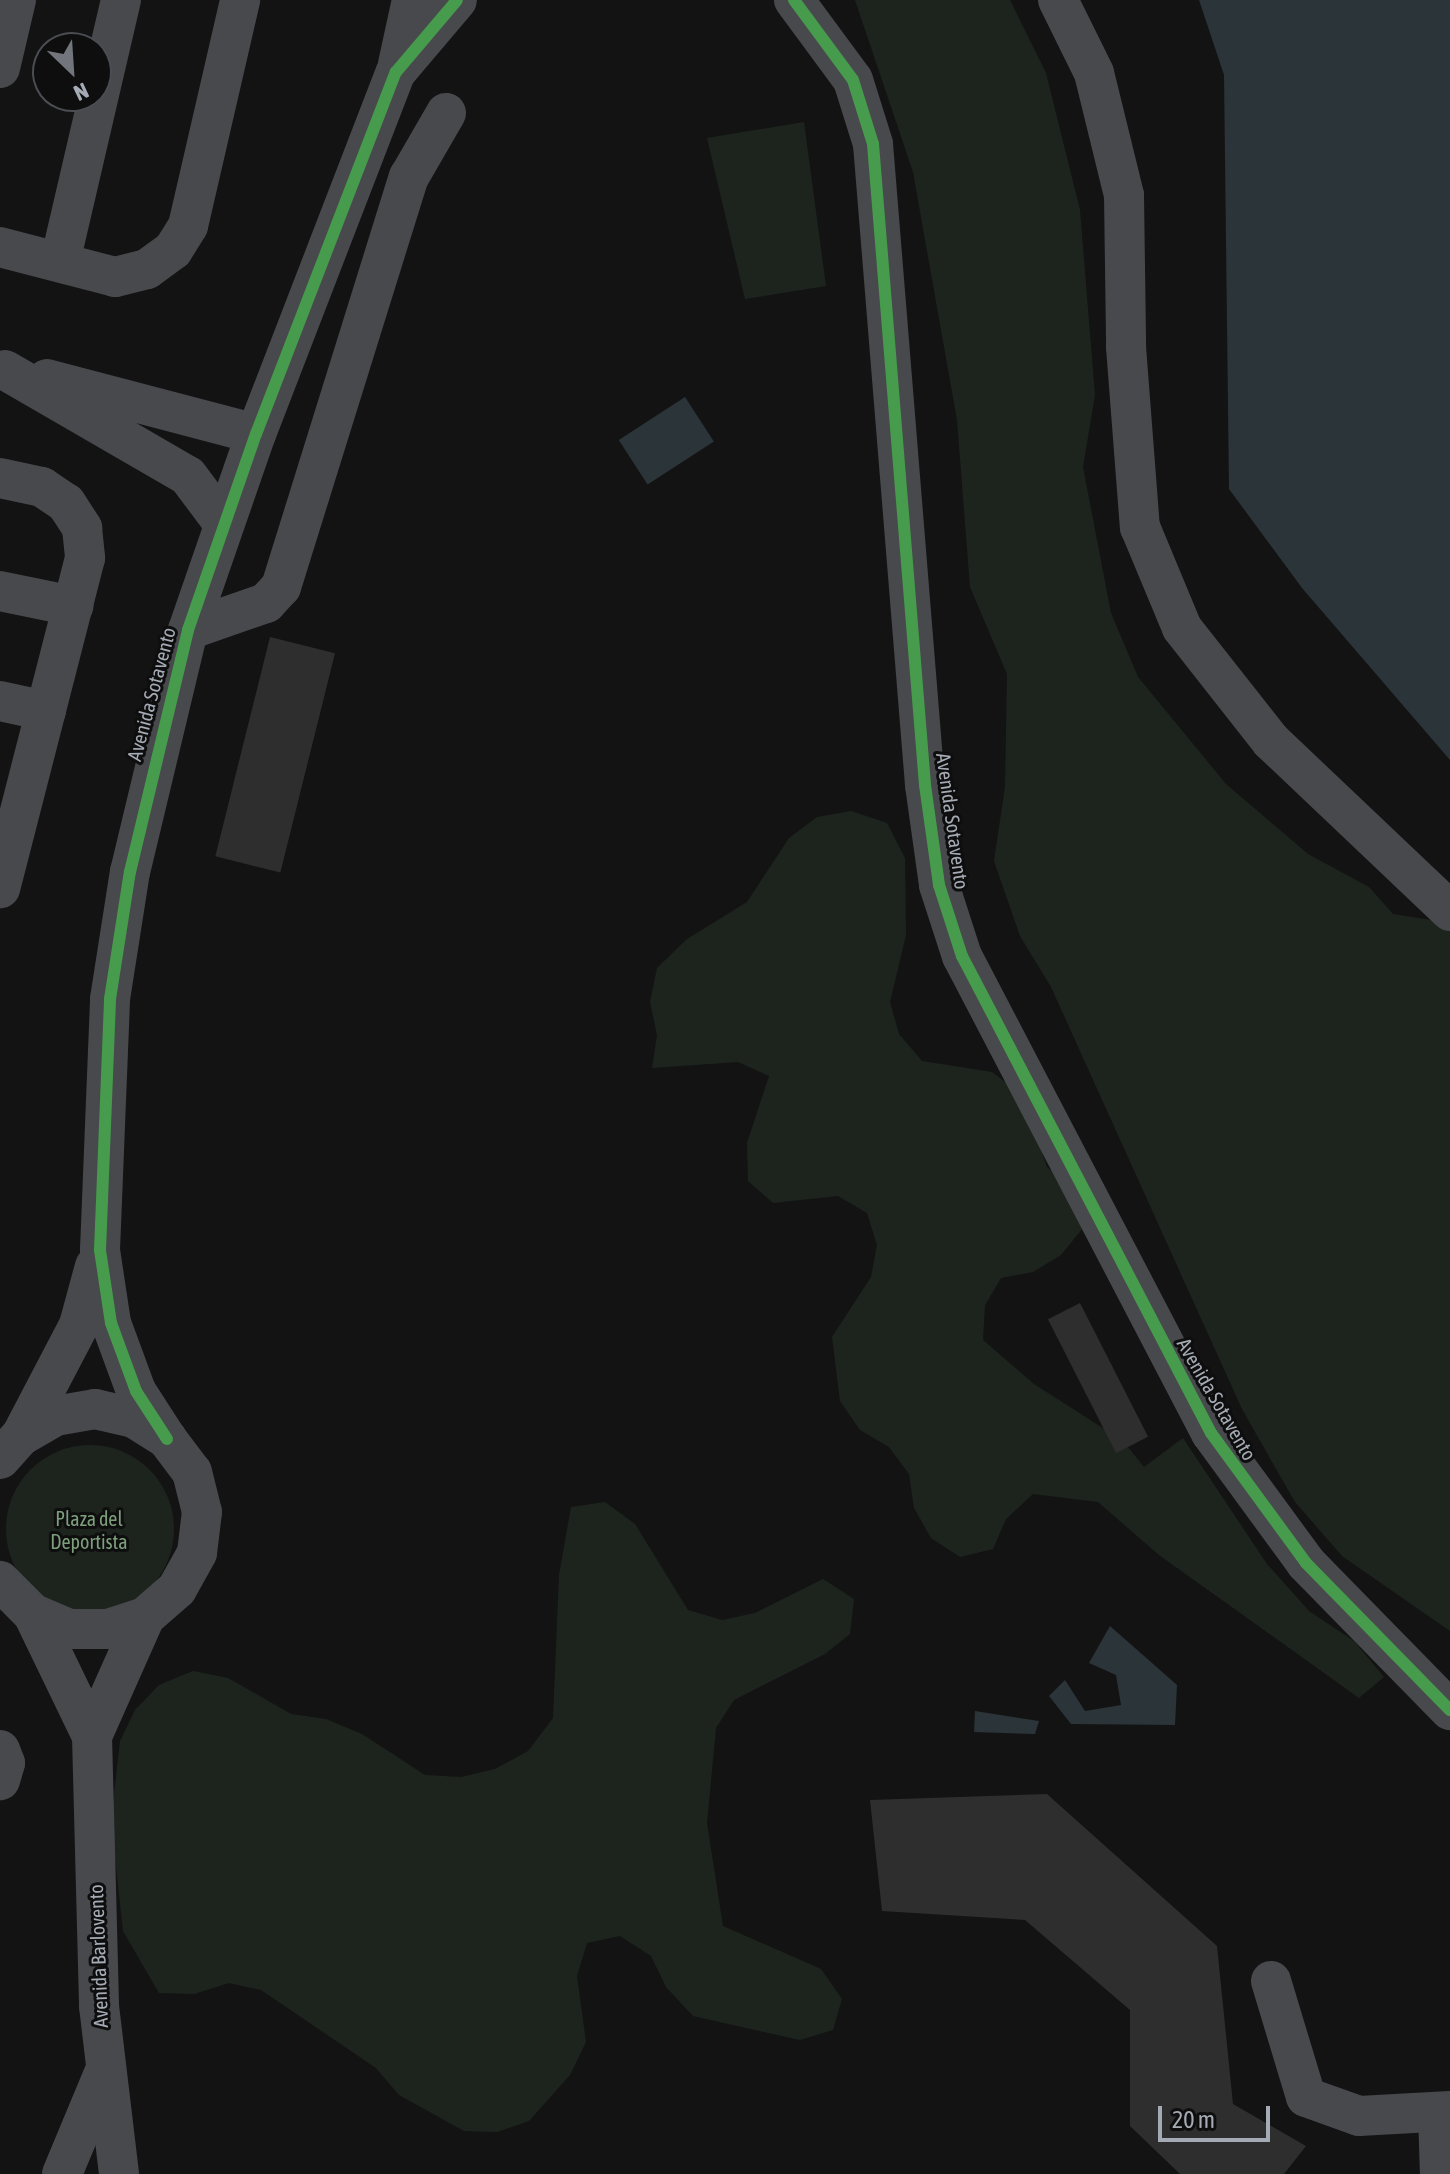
<!DOCTYPE html>
<style>
body{margin:0}
#map{position:relative;width:1450px;height:2174px;overflow:hidden;background:#131314;font-family:"Asap Condensed",sans-serif}
div>[style]{position:absolute}
.green>*{inset:0;background:#1d241e}
.round{border-radius:50%}
.water>*{inset:0;background:#2b3438;transform-origin:0 0}
.building>*{inset:0;background:#2e2e2f;transform-origin:0 0}
.minor>*{height:40px;margin:-20px;padding:0 20px;transform-origin:20px;border-radius:20px;background:#48494c}
.cycleway>*{height:12px;margin:-6px;padding:0 6px;transform-origin:6px;border-radius:6px;background:#469c4c}
span{translate:-50% -50%;white-space:nowrap;text-align:center;line-height:1.15;-webkit-text-stroke:6px #0e0e0f;paint-order:stroke}
.street-label{font-size:20px;color:#a5abb4}
.park-label{font-size:20px;color:#7e9f7c}
.north{position:absolute;left:32px;top:32px;width:80px;height:80px;box-sizing:border-box;background:#0e0e0f;border:2px solid #4a4d51;border-radius:50%;rotate:155deg;font-size:22px;font-weight:700;line-height:32px;text-align:center;color:#a5abb4}
.north::after{content:'';display:block;margin:auto;width:28px;height:36px;background:#72767c;clip-path:polygon(50% 0,100% 100%,50% 72%,0 100%)}
.scale{position:absolute;left:1158px;top:2106px;width:112px;height:36px;box-sizing:border-box;border:4px solid #a5abb4;border-top:0;padding-left:10px;font-size:24px;line-height:28px;white-space:nowrap;color:#a5abb4;-webkit-text-stroke:6px #0e0e0f;paint-order:stroke}
</style>
<div id="map">
<div class="green">
<i style="clip-path:polygon(855px 0,1010px 0,1046px 73px,1080px 210px,1095px 395px,1083px 467px,1111px 613px,1138px 677px,1226px 784px,1308px 854px,1369px 887px,1393px 914px,1450px 923px,1450px 1631px,1342px 1556px,1295px 1502px,1242px 1409px,1051px 987px,1020px 936px,994px 861px,1005px 787px,1007px 674px,970px 587px,957px 420px,913px 172px)"></i>
<i style="clip-path:polygon(804px 122px,826px 286px,745px 299px,707px 138px)"></i>
<i style="clip-path:polygon(851px 811px,887px 823px,905px 858px,906px 935px,890px 1002px,899px 1034px,922px 1061px,992px 1072px,1021px 1094px,1047px 1167px,1076px 1192px,1082px 1229px,1061px 1255px,1033px 1272px,1001px 1278px,985px 1305px,983px 1340px,1034px 1384px,1123px 1441px,1144px 1467px,1183px 1438px,1267px 1564px,1309px 1611px,1354px 1641px,1384px 1677px,1359px 1698px,1159px 1555px,1098px 1502px,1033px 1494px,1006px 1519px,993px 1549px,960px 1557px,931px 1538px,914px 1508px,909px 1474px,889px 1447px,860px 1430px,840px 1401px,832px 1337px,871px 1277px,877px 1245px,867px 1213px,838px 1196px,773px 1203px,748px 1181px,747px 1143px,769px 1076px,738px 1062px,652px 1068px,657px 1035px,650px 1002px,657px 968px,687px 939px,747px 902px,789px 838px,817px 817px)"></i>
<i class="round" style="left:6px;top:1445px;width:168px;height:168px"></i>
<i style="clip-path:polygon(605px 1502px,635px 1524px,688px 1610px,722px 1620px,755px 1613px,823px 1579px,854px 1599px,850px 1634px,825px 1654px,734px 1700px,716px 1728px,707px 1823px,723px 1926px,821px 1969px,842px 1999px,833px 2030px,800px 2040px,693px 2016px,666px 1987px,651px 1956px,620px 1936px,587px 1943px,577px 1976px,586px 2042px,570px 2075px,529px 2121px,497px 2132px,464px 2131px,399px 2095px,376px 2068px,261px 1990px,229px 1983px,194px 1994px,159px 1993px,123px 1931px,111px 1821px,120px 1741px,135px 1710px,159px 1685px,193px 1671px,228px 1678px,291px 1714px,326px 1719px,362px 1734px,425px 1775px,461px 1777px,495px 1769px,528px 1751px,553px 1718px,559px 1575px,571px 1507px)"></i>
</div>
<div class="water">
<i style="clip-path:polygon(1199px 0,1450px 0,1450px 760px,1302px 588px,1229px 489px,1224px 75px)"></i>
<i style="left:685px;top:397px;width:53px;height:79px;rotate:57deg"></i>
<i style="clip-path:polygon(1110px 1626px,1177px 1685px,1175px 1725px,1071px 1724px,1049px 1696px,1065px 1680px,1085px 1711px,1121px 1705px,1116px 1675px,1089px 1663px)"></i>
<i style="clip-path:polygon(975px 1711px,1039px 1721px,1035px 1734px,974px 1732px)"></i>
</div>
<div class="building">
<i style="left:270px;top:637px;width:67px;height:226px;rotate:14deg"></i>
<i style="left:1080px;top:1303px;width:150px;height:36px;rotate:63deg"></i>
<i style="clip-path:polygon(1047px 1794px,1217px 1946px,1233px 2104px,1306px 2146px,1284px 2174px,1180px 2174px,1130px 2126px,1130px 2010px,1025px 1920px,882px 1911px,870px 1800px)"></i>
</div>
<div class="minor">
<i style="left:794px;top:0;width:99px;rotate:53.6deg"></i>
<i style="left:853px;top:80px;width:67px;rotate:72.6deg"></i>
<i style="left:873px;top:144px;width:643px;rotate:85.36deg"></i>
<i style="left:925px;top:785px;width:101px;rotate:82deg"></i>
<i style="left:939px;top:885px;width:75px;rotate:72.1deg"></i>
<i style="left:962px;top:956px;width:538px;rotate:62.43deg"></i>
<i style="left:1211px;top:1433px;width:161px;rotate:53.8deg"></i>
<i style="left:1306px;top:1563px;width:206px;rotate:45.6deg"></i>
<i style="left:1058px;top:0;width:81px;rotate:63.7deg"></i>
<i style="left:1094px;top:73px;width:126px;rotate:76.2deg"></i>
<i style="left:1124px;top:195px;width:152px;rotate:89.2deg"></i>
<i style="left:1126px;top:347px;width:181px;rotate:85.6deg"></i>
<i style="left:1140px;top:527px;width:109px;rotate:67.4deg"></i>
<i style="left:1182px;top:628px;width:144px;rotate:51.8deg"></i>
<i style="left:1271px;top:741px;width:247px;rotate:43.5deg"></i>
<i style="left:398px;top:64px;width:66px;rotate:-77.7deg"></i>
<i style="left:0;top:68px;width:70px;rotate:-76.8deg"></i>
<i style="left:0;top:247px;width:119px;rotate:14.6deg"></i>
<i style="left:115px;top:277px;width:33px;rotate:-14deg"></i>
<i style="left:147px;top:269px;width:32px;rotate:-36deg"></i>
<i style="left:173px;top:250px;width:28px;rotate:-58deg"></i>
<i style="left:188px;top:226px;width:232px;rotate:-77deg"></i>
<i style="left:60px;top:262px;width:269px;rotate:-76.9deg"></i>
<i style="left:5px;top:370px;width:211px;rotate:30.1deg"></i>
<i style="left:188px;top:476px;width:59px;rotate:53.3deg"></i>
<i style="left:47px;top:379px;width:216px;rotate:14.7deg"></i>
<i style="left:0;top:478px;width:43px;rotate:12.1deg"></i>
<i style="left:42px;top:487px;width:29px;rotate:34deg"></i>
<i style="left:66px;top:503px;width:30px;rotate:57deg"></i>
<i style="left:82px;top:528px;width:30px;rotate:84deg"></i>
<i style="left:85px;top:558px;width:341px;rotate:104.4deg"></i>
<i style="left:0;top:591px;width:75px;rotate:11.6deg"></i>
<i style="left:188px;top:630px;width:83px;rotate:-19.1deg"></i>
<i style="left:266px;top:603px;width:22px;rotate:-47deg"></i>
<i style="left:281px;top:587px;width:430px;rotate:-72.7deg"></i>
<i style="left:409px;top:177px;width:74px;rotate:-60deg"></i>
<i style="left:0;top:701px;width:47px;rotate:12.3deg"></i>
<i style="left:21px;top:1436px;width:125px;rotate:-62.4deg"></i>
<i style="left:79px;top:1325px;width:61px;rotate:-74.8deg"></i>
<i style="left:167px;top:1439px;width:57px;rotate:-122.9deg"></i>
<i style="left:136px;top:1391px;width:72px;rotate:-110.2deg"></i>
<i style="left:111px;top:1323px;width:74px;rotate:-98.6deg"></i>
<i style="left:100px;top:1250px;width:251px;rotate:-87.7deg"></i>
<i style="left:110px;top:999px;width:129px;rotate:-81.1deg"></i>
<i style="left:130px;top:872px;width:249px;rotate:-76.5deg"></i>
<i style="left:188px;top:630px;width:207px;rotate:-70.9deg"></i>
<i style="left:256px;top:434px;width:388px;rotate:-68.9deg"></i>
<i style="left:396px;top:72px;width:94px;rotate:-49.7deg"></i>
<i style="left:0;top:1459px;width:31px;rotate:-48deg"></i>
<i style="left:21px;top:1436px;width:39px;rotate:-30deg"></i>
<i style="left:55px;top:1416px;width:41px;rotate:-9.9deg"></i>
<i style="left:95px;top:1409px;width:40px;rotate:13deg"></i>
<i style="left:134px;top:1418px;width:39px;rotate:32deg"></i>
<i style="left:167px;top:1439px;width:41px;rotate:52.9deg"></i>
<i style="left:192px;top:1472px;width:41px;rotate:76deg"></i>
<i style="left:202px;top:1512px;width:41px;rotate:97deg"></i>
<i style="left:197px;top:1553px;width:41px;rotate:119.1deg"></i>
<i style="left:177px;top:1589px;width:43px;rotate:138.8deg"></i>
<i style="left:145px;top:1617px;width:39px;rotate:162deg"></i>
<i style="left:108px;top:1629px;width:39px;rotate:180deg"></i>
<i style="left:69px;top:1629px;width:39px;rotate:-157deg"></i>
<i style="left:33px;top:1614px;width:47px;rotate:-135deg"></i>
<i style="left:33px;top:1614px;width:136px;rotate:64.2deg"></i>
<i style="left:92px;top:1736px;width:270px;rotate:88.5deg"></i>
<i style="left:99px;top:2006px;width:169px;rotate:83.2deg"></i>
<i style="left:92px;top:1736px;width:130px;rotate:-66deg"></i>
<i style="left:0;top:1750px;width:14px;rotate:69deg"></i>
<i style="left:5px;top:1763px;width:18px;rotate:106deg"></i>
<i style="left:1271px;top:1981px;width:121px;rotate:73.2deg"></i>
<i style="left:1306px;top:2097px;width:56px;rotate:19.7deg"></i>
<i style="left:1359px;top:2116px;width:91px;rotate:-3.1deg"></i>
<i style="left:1438px;top:2112px;width:62px;rotate:88.2deg"></i>
<i style="left:62px;top:2174px;width:109px;rotate:-67.4deg"></i>
</div>
<div class="cycleway">
<i style="left:794px;top:0;width:99px;rotate:53.6deg"></i>
<i style="left:853px;top:80px;width:67px;rotate:72.6deg"></i>
<i style="left:873px;top:144px;width:643px;rotate:85.36deg"></i>
<i style="left:925px;top:785px;width:101px;rotate:82deg"></i>
<i style="left:939px;top:885px;width:75px;rotate:72.1deg"></i>
<i style="left:962px;top:956px;width:538px;rotate:62.43deg"></i>
<i style="left:1211px;top:1433px;width:161px;rotate:53.8deg"></i>
<i style="left:1306px;top:1563px;width:206px;rotate:45.6deg"></i>
<i style="left:167px;top:1439px;width:57px;rotate:-122.9deg"></i>
<i style="left:136px;top:1391px;width:72px;rotate:-110.2deg"></i>
<i style="left:111px;top:1323px;width:74px;rotate:-98.6deg"></i>
<i style="left:100px;top:1250px;width:251px;rotate:-87.7deg"></i>
<i style="left:110px;top:999px;width:129px;rotate:-81.1deg"></i>
<i style="left:130px;top:872px;width:249px;rotate:-76.5deg"></i>
<i style="left:188px;top:630px;width:207px;rotate:-70.9deg"></i>
<i style="left:256px;top:434px;width:388px;rotate:-68.9deg"></i>
<i style="left:396px;top:72px;width:94px;rotate:-49.7deg"></i>
</div>
<div class="street-label">
<span style="left:151px;top:694px;rotate:-75deg">Avenida Sotavento</span>
<span style="left:953px;top:821px;rotate:82deg">Avenida Sotavento</span>
<span style="left:1217px;top:1399px;rotate:60deg">Avenida Sotavento</span>
<span style="left:98px;top:1956px;rotate:-92deg">Avenida Barlovento</span>
</div>
<div class="park-label">
<span style="left:89px;top:1530px">Plaza del<br>Deportista</span>
</div>
<div class="north">N</div>
<div class="scale">20 m</div>
</div>
